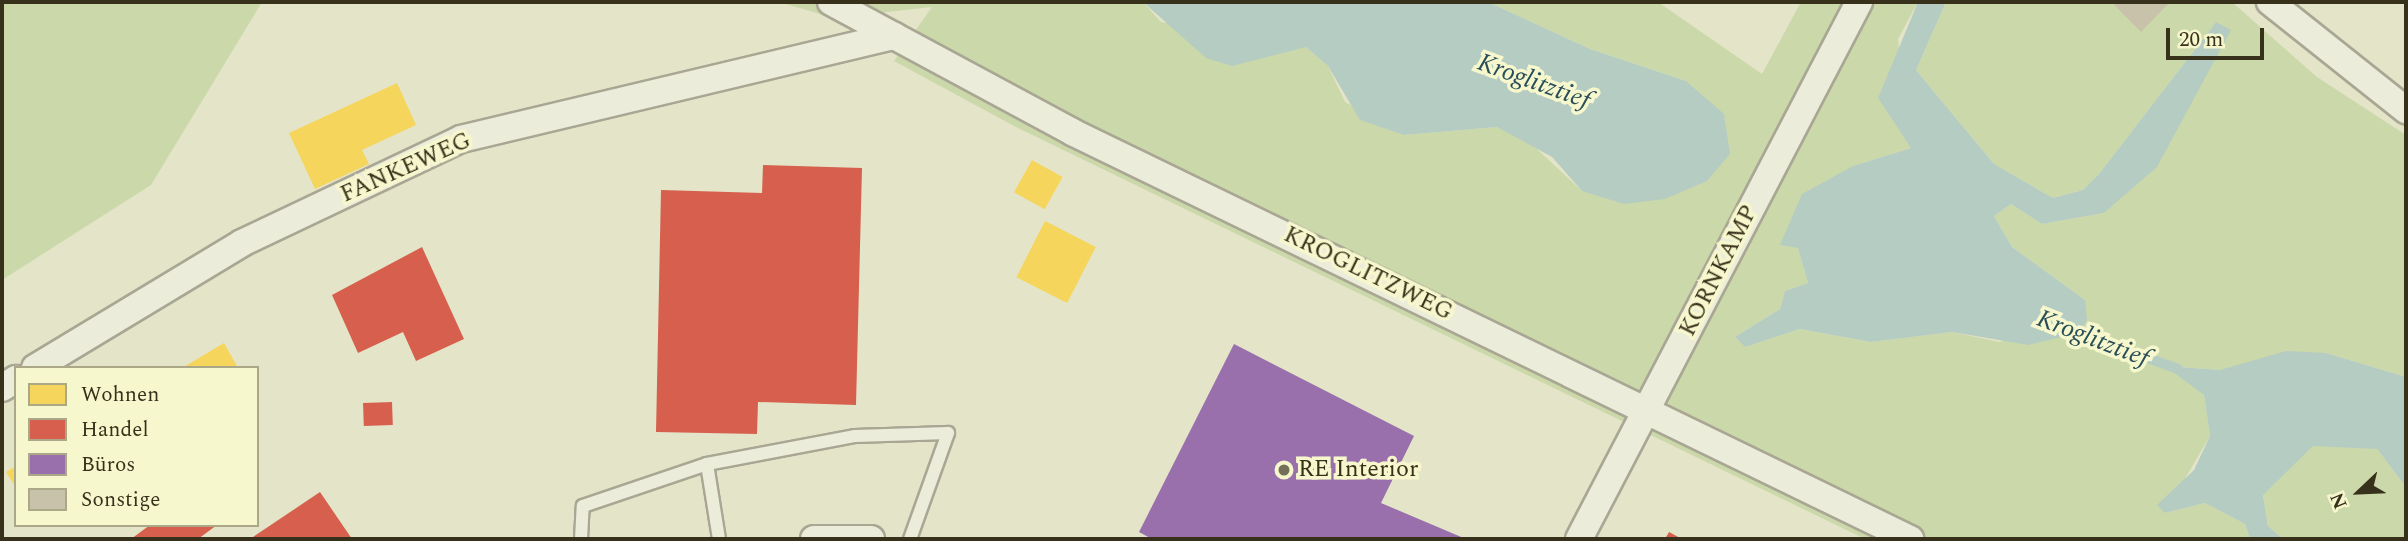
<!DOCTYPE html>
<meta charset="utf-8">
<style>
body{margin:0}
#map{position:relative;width:2408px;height:541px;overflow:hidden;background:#e4e4c9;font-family:Spectral,serif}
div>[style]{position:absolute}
.green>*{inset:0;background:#cbd8aa}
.water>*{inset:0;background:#b5ccc3}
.homes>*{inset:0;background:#f6d55c;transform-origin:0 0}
.shops>*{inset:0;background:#d6604d;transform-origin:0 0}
.offices>*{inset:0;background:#9970ab}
.stream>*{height:10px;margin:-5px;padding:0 5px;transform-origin:5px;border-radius:5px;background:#b5ccc3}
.building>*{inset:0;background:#c8c2aa}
.roads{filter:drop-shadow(2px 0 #a9a793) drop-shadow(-2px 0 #a9a793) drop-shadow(0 2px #a9a793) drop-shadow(0 -2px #a9a793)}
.service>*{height:12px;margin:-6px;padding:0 6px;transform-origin:6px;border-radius:6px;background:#ececdb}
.minor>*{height:26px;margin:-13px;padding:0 13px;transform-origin:13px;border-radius:13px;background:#ececdb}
.dots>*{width:19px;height:19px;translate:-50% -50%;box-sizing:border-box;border:4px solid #f7f7cd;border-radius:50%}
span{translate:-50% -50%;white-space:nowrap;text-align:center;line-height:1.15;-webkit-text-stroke:7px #f7f7cd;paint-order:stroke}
.street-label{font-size:24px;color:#37311b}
.poi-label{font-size:24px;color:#37311b}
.left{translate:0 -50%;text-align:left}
.water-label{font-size:26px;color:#294e58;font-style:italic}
.frame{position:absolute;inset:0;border:4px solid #37311b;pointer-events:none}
.legend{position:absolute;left:14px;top:366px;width:245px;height:161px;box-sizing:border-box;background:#f7f7cd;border:2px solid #aaa886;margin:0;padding:9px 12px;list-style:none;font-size:21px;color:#37311b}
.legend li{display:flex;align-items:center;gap:14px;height:35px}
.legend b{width:35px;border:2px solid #aaa886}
.north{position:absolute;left:2324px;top:457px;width:70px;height:70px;-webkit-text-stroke:5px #f7f7cd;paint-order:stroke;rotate:247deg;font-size:19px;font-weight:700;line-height:28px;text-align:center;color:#37311b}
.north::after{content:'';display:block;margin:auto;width:24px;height:32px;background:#37311b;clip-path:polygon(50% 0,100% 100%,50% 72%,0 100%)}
.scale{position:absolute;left:2166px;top:28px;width:98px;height:32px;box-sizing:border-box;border:4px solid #37311b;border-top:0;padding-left:9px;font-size:21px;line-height:24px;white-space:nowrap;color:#37311b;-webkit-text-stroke:5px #f7f7cd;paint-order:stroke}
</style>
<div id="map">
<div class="green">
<i style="clip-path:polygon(2px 2px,262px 2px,151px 185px,2px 280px)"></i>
<i style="clip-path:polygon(779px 2px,1143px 2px,1161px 22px,1306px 47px,1328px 66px,1345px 102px,1404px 135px,1497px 127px,1524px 137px,1582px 191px,1686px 81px,1590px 49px,1488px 2px,1658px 2px,1762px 74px,1801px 2px,1918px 2px,1898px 39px,1911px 148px,1853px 166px,1780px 245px,1798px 247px,1808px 283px,1785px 291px,1780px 309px,1735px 337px,1745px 347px,1800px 329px,1871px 342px,1952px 332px,2000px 342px,2085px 300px,2012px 247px,1994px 216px,2011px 204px,2042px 224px,2104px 213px,2216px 22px,2099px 174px,2083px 190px,2053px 198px,1994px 164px,1916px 70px,1946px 2px,2232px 2px,2317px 77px,2406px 135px,2406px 377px,2326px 353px,2220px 370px,2167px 366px,2204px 395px,2210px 436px,2165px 513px,2205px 503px,2245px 524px,2250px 539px,1865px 539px,1014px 126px,894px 61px,932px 7px,834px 18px)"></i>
<i style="clip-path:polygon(2355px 443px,2377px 449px,2406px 487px,2406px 539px,2283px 539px,2268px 526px,2263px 494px,2313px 446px)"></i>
</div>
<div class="water">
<i style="clip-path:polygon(1143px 2px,1488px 2px,1590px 49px,1686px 81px,1724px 114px,1730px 154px,1707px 181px,1665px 199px,1624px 204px,1582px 191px,1552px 157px,1497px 127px,1404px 135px,1360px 120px,1328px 66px,1306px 47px,1232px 66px,1206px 58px)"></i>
<i style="clip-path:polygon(1918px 2px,1946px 2px,1916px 70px,1994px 164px,2053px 198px,2083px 190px,2099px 174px,2216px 22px,2231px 30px,2157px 167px,2104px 213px,2042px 224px,2011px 204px,1994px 216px,2012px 247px,2085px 300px,2087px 320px,2079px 333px,2028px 345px,1952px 332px,1871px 342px,1800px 329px,1745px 347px,1735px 337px,1780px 309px,1785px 291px,1808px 283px,1798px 248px,1780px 245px,1802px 194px,1853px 166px,1911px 148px,1878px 98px)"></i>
<i style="clip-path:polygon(2286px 351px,2326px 353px,2406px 377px,2406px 487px,2377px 449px,2313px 446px,2263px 495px,2268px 526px,2283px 539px,2250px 539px,2245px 524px,2205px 503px,2165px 513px,2157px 505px,2194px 470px,2210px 436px,2204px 395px,2165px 366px,2220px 370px)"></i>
</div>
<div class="homes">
<i style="clip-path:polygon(397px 83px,416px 125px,362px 150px,369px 164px,315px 189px,289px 133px)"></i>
<i style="left:1032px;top:160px;width:35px;height:37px;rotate:29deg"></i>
<i style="left:1045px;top:221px;width:57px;height:63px;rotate:27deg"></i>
<i style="clip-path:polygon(224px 343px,238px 368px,182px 368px)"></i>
<i style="clip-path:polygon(16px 466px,16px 488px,6px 472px)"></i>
</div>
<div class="shops">
<i style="clip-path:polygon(763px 165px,862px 168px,856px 405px,758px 402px,757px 434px,656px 432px,661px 190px,762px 193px)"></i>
<i style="clip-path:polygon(422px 247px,464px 339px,416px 361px,403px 332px,358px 353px,332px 295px)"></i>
<i style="left:392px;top:402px;width:23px;height:29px;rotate:88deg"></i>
<i style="clip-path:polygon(320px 492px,352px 539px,250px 539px)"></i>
<i style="clip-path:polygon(150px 525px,217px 525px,198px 539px,131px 539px)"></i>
<i style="clip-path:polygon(1669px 532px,1682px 539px,1665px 539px)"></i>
</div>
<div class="offices">
<i style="clip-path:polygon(1234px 344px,1414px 436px,1381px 503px,1466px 539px,1152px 539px,1139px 532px)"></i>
</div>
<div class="stream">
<i style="left:2067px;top:329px;width:118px;rotate:19.8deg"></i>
</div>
<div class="building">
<i style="clip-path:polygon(2118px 2px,2165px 2px,2168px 4px,2141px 32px,2114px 5px)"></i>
</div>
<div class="roads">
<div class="service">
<i style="left:581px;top:539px;width:33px;rotate:-87deg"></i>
<i style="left:583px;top:506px;width:131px;rotate:-18.7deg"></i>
<i style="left:719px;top:539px;width:76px;rotate:-99.1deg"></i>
<i style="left:707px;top:464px;width:151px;rotate:-10.7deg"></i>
<i style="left:855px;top:436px;width:93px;rotate:-1.8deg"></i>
<i style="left:948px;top:433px;width:113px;rotate:109.7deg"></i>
</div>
<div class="minor">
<i style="left:831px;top:2px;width:274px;rotate:28.3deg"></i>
<i style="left:1072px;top:132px;width:932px;rotate:25.9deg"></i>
<i style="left:2270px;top:2px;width:174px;rotate:38.5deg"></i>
<i style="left:35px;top:368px;width:242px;rotate:-31.1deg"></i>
<i style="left:242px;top:243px;width:242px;rotate:-25.4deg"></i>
<i style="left:461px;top:139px;width:445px;rotate:-13.4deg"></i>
<i style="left:2px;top:388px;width:17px;rotate:-33deg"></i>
<i style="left:814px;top:539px;width:57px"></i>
<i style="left:1579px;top:539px;width:606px;rotate:-62.46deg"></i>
</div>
</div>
<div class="dots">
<i style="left:1284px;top:470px;background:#747058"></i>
</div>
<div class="street-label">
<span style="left:406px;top:168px;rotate:-24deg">FANKEWEG</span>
<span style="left:1719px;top:271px;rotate:-63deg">KORNKAMP</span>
<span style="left:1368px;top:274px;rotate:26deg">KROGLITZWEG</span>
</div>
<div class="poi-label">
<span class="left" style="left:1298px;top:470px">RE Interior</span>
</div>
<div class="water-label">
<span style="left:1534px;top:82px;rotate:20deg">Kroglitztief</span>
<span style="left:2093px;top:339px;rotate:21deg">Kroglitztief</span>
</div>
<div class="frame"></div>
<ul class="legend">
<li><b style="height:19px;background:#f6d55c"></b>Wohnen</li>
<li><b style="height:19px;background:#d6604d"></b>Handel</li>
<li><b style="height:19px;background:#9970ab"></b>Büros</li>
<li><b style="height:19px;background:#c8c2aa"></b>Sonstige</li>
</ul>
<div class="north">N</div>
<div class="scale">20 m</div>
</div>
